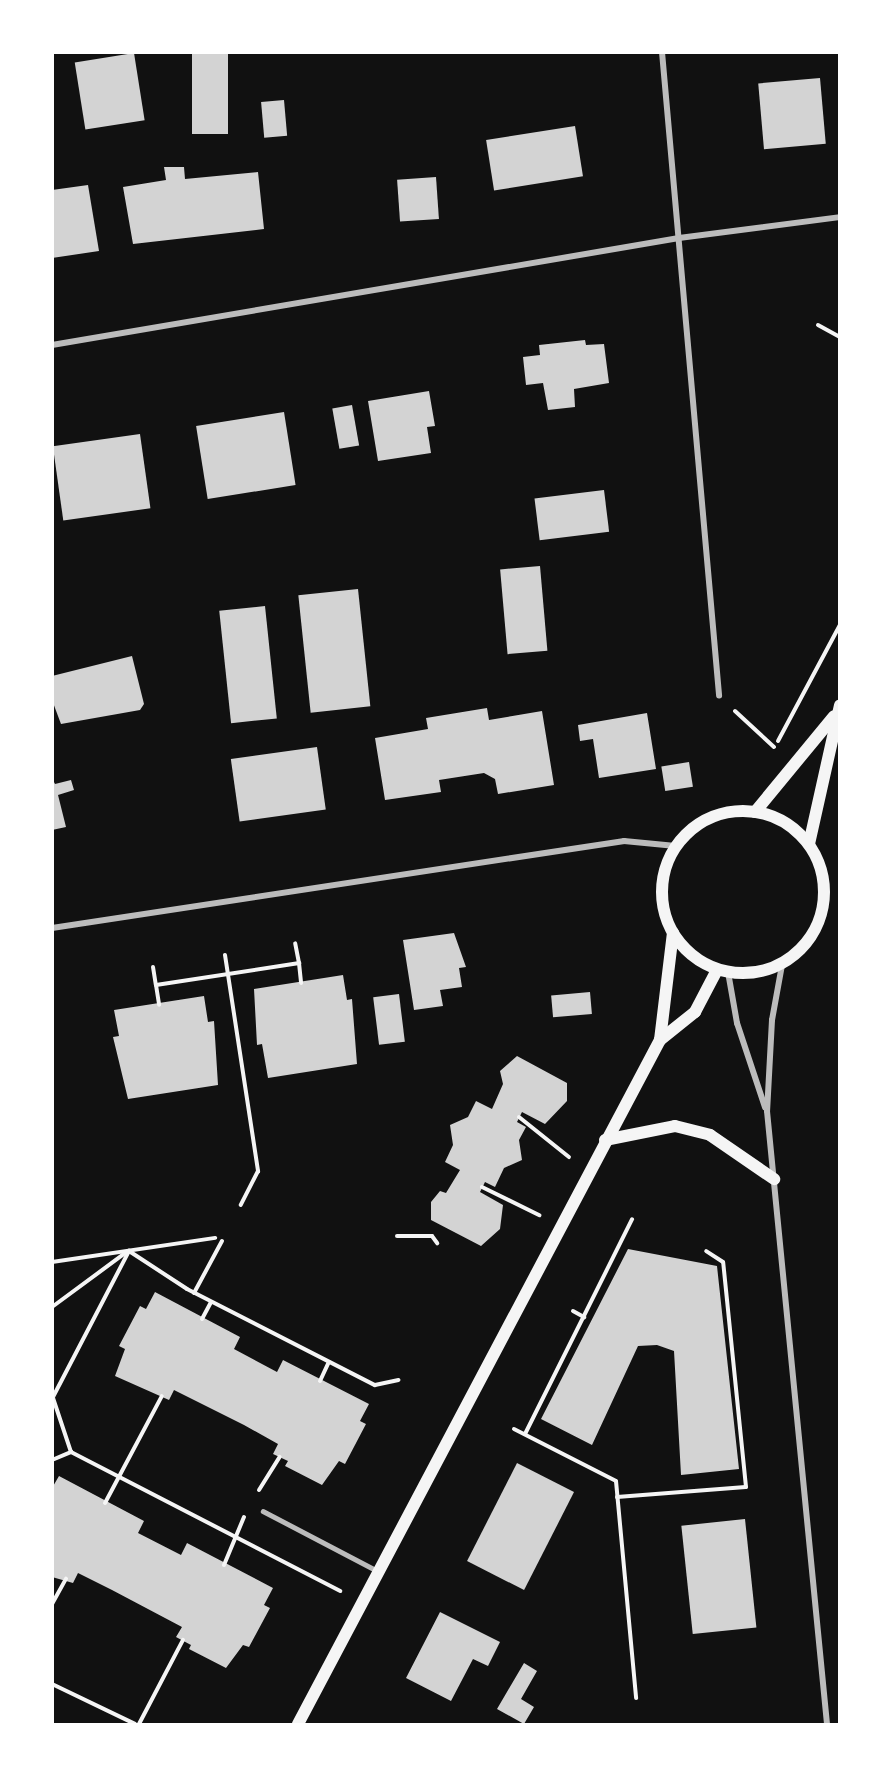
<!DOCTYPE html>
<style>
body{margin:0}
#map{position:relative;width:892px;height:1777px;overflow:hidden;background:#111;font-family:"Space Grotesk",sans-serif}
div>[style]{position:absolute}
.building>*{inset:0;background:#d3d3d3;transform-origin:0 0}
.path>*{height:4px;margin:-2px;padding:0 2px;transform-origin:2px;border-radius:2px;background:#f5f5f5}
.service>*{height:4.5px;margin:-2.25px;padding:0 2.25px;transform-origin:2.25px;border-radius:2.25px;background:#bcbcbc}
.minor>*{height:6px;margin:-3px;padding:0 3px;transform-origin:3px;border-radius:3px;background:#bcbcbc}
.secondary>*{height:12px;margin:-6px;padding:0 6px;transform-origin:6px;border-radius:6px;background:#f5f5f5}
.secondary>.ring{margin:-6px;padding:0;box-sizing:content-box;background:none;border:12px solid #f5f5f5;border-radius:50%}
span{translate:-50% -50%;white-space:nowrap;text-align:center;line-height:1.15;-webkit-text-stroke:4.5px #fff;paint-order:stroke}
.frame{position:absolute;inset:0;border:54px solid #fff;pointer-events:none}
</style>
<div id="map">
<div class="building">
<i style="left:192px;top:52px;width:36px;height:82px"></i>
<i style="left:134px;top:53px;width:68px;height:60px;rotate:81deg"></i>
<i style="left:820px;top:78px;width:66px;height:62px;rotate:85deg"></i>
<i style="left:284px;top:100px;width:36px;height:23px;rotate:85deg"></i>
<i style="left:575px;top:126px;width:51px;height:90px;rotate:81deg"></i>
<i style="clip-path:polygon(164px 167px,184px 167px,185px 179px,258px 172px,264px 229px,133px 244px,123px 187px,166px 180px)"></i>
<i style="left:436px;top:177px;width:42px;height:39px;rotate:86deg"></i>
<i style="clip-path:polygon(88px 185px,99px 251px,52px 258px,52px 190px)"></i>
<i style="clip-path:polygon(585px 340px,586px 345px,604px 344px,609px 383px,574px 389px,575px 407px,548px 410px,543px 383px,526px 385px,523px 357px,540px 355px,539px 345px)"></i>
<i style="clip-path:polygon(429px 391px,435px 426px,427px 427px,431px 453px,378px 461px,368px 401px)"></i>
<i style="left:352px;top:405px;width:41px;height:20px;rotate:80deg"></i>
<i style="left:284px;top:412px;width:74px;height:89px;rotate:81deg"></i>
<i style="left:140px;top:434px;width:75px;height:88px;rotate:82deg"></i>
<i style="left:604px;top:490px;width:42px;height:70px;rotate:83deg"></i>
<i style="left:540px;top:566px;width:85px;height:40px;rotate:85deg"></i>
<i style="left:358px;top:589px;width:118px;height:60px;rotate:84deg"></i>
<i style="left:265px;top:606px;width:113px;height:46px;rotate:84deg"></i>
<i style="clip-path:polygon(132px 656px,144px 704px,140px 710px,61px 724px,52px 700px,52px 676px)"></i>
<i style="clip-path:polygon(487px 708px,489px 720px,542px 711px,554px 785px,498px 794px,495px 779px,484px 773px,439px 780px,441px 792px,385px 800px,375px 738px,428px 729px,426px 718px)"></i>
<i style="clip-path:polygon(647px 713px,656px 769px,599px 778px,593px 739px,580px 741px,578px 725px)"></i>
<i style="left:317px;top:747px;width:63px;height:87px;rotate:82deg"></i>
<i style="left:689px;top:762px;width:25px;height:28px;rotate:81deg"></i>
<i style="clip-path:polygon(52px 778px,55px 784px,71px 780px,74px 790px,58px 795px,66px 827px,52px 830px)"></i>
<i style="clip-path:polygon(454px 933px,466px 967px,459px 968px,462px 987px,440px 990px,443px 1006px,414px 1010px,403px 940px)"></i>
<i style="clip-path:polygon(343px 975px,347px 1000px,352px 999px,357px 1064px,268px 1078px,262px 1044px,257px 1045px,254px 989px)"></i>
<i style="left:590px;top:992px;width:22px;height:39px;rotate:85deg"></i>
<i style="left:399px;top:994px;width:48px;height:26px;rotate:83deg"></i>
<i style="clip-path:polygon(204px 996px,208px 1022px,214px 1021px,218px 1085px,128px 1099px,113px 1037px,119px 1036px,114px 1010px)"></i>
<i style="clip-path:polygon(517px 1056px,567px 1083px,567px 1101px,545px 1124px,522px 1112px,517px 1122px,526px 1127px,519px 1140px,522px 1160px,504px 1168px,495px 1187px,485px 1182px,480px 1192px,503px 1205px,500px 1229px,481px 1246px,431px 1220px,431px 1202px,440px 1191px,446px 1193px,460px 1170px,445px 1162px,453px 1145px,450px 1125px,468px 1117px,476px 1101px,492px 1109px,503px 1084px,500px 1071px)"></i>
<i style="clip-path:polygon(628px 1249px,717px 1266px,739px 1469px,681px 1475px,674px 1351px,657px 1345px,638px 1346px,592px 1445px,541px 1419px)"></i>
<i style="clip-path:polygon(155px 1292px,240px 1337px,234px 1349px,277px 1372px,283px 1360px,369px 1404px,360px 1421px,366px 1424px,345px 1464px,339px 1461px,322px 1485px,285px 1466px,288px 1461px,273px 1454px,278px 1444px,244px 1425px,174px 1390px,169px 1400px,115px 1376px,125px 1349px,119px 1346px,140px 1306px,146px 1309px)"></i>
<i style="left:517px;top:1463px;width:64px;height:110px;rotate:27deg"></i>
<i style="clip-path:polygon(59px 1476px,144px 1521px,138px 1533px,181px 1555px,187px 1543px,273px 1588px,264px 1605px,270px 1608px,249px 1647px,243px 1645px,226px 1668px,189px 1649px,191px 1645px,176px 1637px,182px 1627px,112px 1590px,78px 1573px,73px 1583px,52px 1577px,52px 1488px)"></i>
<i style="left:745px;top:1519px;width:109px;height:64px;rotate:84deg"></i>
<i style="clip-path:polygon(440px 1612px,500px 1642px,488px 1666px,473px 1659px,451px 1701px,406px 1678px)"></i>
<i style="clip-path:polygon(524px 1663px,537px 1671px,521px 1699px,534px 1707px,524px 1724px,497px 1709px)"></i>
</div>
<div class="path">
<i style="left:818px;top:325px;width:25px;rotate:29deg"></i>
<i style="left:735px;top:711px;width:53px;rotate:42.7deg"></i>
<i style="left:778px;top:741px;width:132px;rotate:-61.9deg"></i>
<i style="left:225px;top:955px;width:219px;rotate:81.3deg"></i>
<i style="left:258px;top:1171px;width:38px;rotate:117deg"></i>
<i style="left:299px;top:963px;width:20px;rotate:84deg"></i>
<i style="left:153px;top:967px;width:18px;rotate:81deg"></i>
<i style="left:156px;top:985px;width:145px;rotate:-8.7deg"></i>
<i style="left:299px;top:963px;width:20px;rotate:-101deg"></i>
<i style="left:156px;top:985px;width:20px;rotate:81deg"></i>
<i style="left:519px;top:1117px;width:64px;rotate:38.7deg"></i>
<i style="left:482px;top:1187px;width:64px;rotate:26.2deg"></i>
<i style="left:397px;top:1236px;width:35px"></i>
<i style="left:432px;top:1236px;width:9px;rotate:54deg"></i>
<i style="left:129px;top:1251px;width:69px;rotate:33.2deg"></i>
<i style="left:187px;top:1289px;width:211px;rotate:27.1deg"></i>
<i style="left:375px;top:1385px;width:24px;rotate:-12deg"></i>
<i style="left:52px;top:1262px;width:165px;rotate:-8.4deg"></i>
<i style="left:194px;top:1293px;width:59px;rotate:-61.7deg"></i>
<i style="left:52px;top:1307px;width:94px;rotate:-36.4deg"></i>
<i style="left:573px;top:1311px;width:13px;rotate:29deg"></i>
<i style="left:202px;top:1319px;width:19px;rotate:-62deg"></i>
<i style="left:320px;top:1381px;width:21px;rotate:-65deg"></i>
<i style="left:52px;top:1395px;width:60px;rotate:71.6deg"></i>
<i style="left:71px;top:1452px;width:303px;rotate:27.3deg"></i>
<i style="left:53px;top:1397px;width:165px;rotate:-62.5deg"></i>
<i style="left:514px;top:1429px;width:114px;rotate:27deg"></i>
<i style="left:616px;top:1481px;width:218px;rotate:84.7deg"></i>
<i style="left:525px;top:1434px;width:240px;rotate:-63.5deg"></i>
<i style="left:52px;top:1460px;width:21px;rotate:-23deg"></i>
<i style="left:259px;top:1490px;width:39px;rotate:-58deg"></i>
<i style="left:617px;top:1497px;width:129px;rotate:-4.4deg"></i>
<i style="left:746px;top:1487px;width:226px;rotate:-95.8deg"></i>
<i style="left:723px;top:1262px;width:20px;rotate:-147deg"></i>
<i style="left:105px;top:1503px;width:121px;rotate:-62deg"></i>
<i style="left:224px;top:1565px;width:52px;rotate:-67.4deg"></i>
<i style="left:52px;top:1604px;width:29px;rotate:-61deg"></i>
<i style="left:52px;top:1684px;width:92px;rotate:25.7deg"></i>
<i style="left:139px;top:1724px;width:95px;rotate:-62.4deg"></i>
</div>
<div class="service">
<i style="left:263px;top:1511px;width:130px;rotate:27.6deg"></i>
</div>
<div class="minor">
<i style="left:662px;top:52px;width:646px;rotate:84.93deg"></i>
<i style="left:52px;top:345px;width:636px;rotate:-9.68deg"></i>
<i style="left:679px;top:238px;width:162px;rotate:-7.4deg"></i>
<i style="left:52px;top:928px;width:579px;rotate:-8.65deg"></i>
<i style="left:624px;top:841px;width:52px;rotate:5.5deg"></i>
<i style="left:782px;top:965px;width:56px;rotate:100.3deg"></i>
<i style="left:772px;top:1020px;width:91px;rotate:93.1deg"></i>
<i style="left:767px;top:1111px;width:616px;rotate:84.41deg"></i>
<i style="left:728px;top:972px;width:52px;rotate:80deg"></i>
<i style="left:737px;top:1023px;width:89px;rotate:71.6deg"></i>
</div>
<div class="secondary">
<i class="ring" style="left:662px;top:811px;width:150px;height:150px"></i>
<i style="left:755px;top:812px;width:124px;rotate:-50.5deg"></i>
<i style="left:809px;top:844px;width:142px;rotate:-77.4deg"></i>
<i style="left:660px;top:1040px;width:45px;rotate:-38.7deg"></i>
<i style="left:695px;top:1012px;width:47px;rotate:-62.4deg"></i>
<i style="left:605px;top:1140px;width:71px;rotate:-11.3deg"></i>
<i style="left:675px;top:1126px;width:36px;rotate:14deg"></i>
<i style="left:710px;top:1135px;width:78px;rotate:34.5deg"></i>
<i style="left:298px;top:1724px;width:774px;rotate:-62.11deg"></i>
<i style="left:660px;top:1040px;width:108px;rotate:-83.1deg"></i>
</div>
<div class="frame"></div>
</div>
